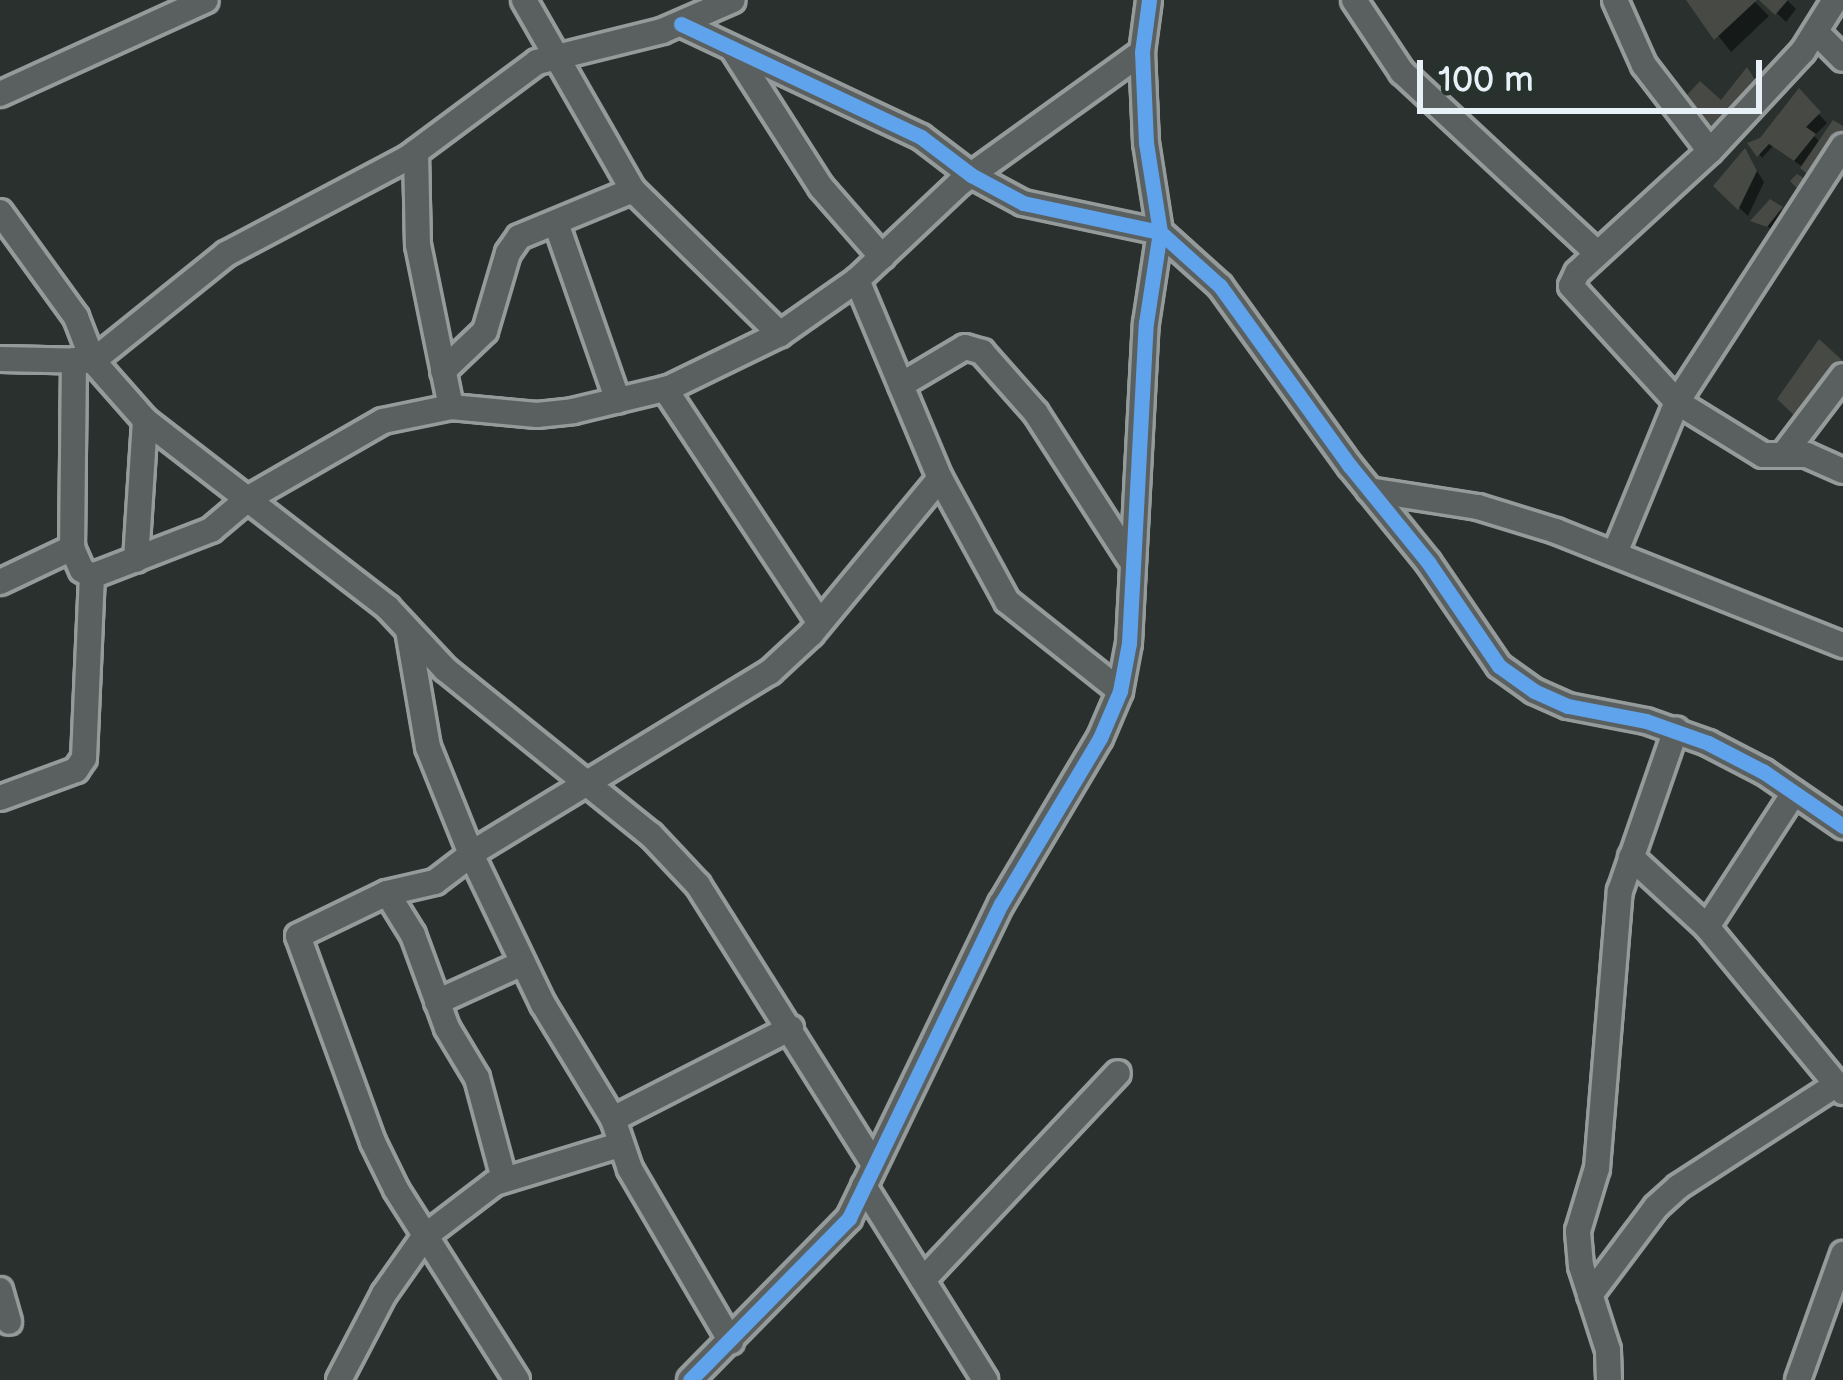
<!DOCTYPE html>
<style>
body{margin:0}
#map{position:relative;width:1843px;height:1380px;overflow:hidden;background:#29302d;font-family:"Balsamiq Sans",sans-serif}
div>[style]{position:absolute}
.shadow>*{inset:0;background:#0007}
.building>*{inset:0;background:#474944}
.roads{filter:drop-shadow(3px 0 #959a9a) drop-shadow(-3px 0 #959a9a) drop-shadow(0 3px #959a9a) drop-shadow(0 -3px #959a9a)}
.minor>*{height:24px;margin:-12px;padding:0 12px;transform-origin:12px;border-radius:12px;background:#5a6060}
.cycleway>*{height:15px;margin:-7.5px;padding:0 7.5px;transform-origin:7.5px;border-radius:7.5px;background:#60a3ed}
span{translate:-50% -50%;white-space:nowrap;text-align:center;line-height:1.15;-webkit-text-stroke:12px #26332d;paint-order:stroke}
.scale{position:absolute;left:1417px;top:60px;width:345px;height:54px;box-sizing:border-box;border:6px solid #e8f1f8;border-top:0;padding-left:15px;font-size:36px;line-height:42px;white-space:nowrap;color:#e8f1f8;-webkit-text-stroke:9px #26332d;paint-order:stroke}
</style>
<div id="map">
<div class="shadow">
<i style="clip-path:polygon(1690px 0,1753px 0,1769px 16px,1731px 52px)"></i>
<i style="clip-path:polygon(1763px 0,1787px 0,1796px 9px,1786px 22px)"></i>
<i style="clip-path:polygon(1799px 93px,1827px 123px,1814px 136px,1821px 143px,1843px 130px,1804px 168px,1773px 146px,1762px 158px,1752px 144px,1762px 140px)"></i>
<i style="clip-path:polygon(1745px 152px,1764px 182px,1748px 216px,1717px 186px)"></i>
<i style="clip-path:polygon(1770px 203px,1785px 213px,1772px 229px,1754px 221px)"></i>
</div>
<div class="building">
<i style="clip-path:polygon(1686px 0,1757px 0,1714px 40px)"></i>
<i style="clip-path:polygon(1759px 0,1788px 0,1775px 15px)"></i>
<i style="clip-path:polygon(1747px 67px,1759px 86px,1714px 139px,1687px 95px,1700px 81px,1721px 100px)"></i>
<i style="clip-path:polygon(1799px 88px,1821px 112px,1806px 127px,1816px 134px,1794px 161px,1769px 144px,1757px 157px,1747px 143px,1760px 138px)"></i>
<i style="clip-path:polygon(1833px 120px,1843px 126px,1843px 136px,1815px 181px,1800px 168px)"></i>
<i style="clip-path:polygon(1745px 148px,1757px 171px,1738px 210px,1713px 186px)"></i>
<i style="clip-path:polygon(1797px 174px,1813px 184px,1803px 195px,1790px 181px)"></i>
<i style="clip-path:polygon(1770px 199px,1783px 207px,1767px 227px,1750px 221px)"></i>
<i style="clip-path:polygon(1819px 339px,1843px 361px,1798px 419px,1777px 399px)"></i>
</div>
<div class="roads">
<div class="minor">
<i style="left:524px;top:0;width:219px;rotate:60.2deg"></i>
<i style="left:633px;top:190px;width:206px;rotate:44.4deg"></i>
<i style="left:1354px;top:0;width:87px;rotate:56.3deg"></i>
<i style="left:1402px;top:72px;width:266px;rotate:42.9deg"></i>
<i style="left:1615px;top:0;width:71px;rotate:66deg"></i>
<i style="left:1644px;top:65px;width:108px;rotate:52.5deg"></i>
<i style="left:1835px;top:0;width:60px;rotate:122.1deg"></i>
<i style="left:1803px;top:51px;width:137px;rotate:132.9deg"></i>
<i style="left:1710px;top:151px;width:180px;rotate:137.5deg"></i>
<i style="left:1577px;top:273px;width:14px;rotate:115deg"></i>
<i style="left:1571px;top:286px;width:157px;rotate:47.6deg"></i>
<i style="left:1677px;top:402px;width:101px;rotate:31.6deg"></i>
<i style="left:1763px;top:455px;width:44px"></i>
<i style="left:1807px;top:455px;width:39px;rotate:24deg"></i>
<i style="left:681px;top:24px;width:265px;rotate:25.2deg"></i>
<i style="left:921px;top:137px;width:63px;rotate:37.2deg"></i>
<i style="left:971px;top:175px;width:59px;rotate:28.3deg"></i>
<i style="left:1023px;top:203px;width:140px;rotate:12deg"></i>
<i style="left:1160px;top:232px;width:81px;rotate:42deg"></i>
<i style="left:1220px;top:286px;width:222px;rotate:54.2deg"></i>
<i style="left:1350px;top:466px;width:124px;rotate:50.9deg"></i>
<i style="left:1428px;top:562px;width:126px;rotate:55.7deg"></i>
<i style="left:1499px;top:666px;width:43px;rotate:35.5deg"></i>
<i style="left:1534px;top:691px;width:37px;rotate:24deg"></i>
<i style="left:1568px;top:706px;width:79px;rotate:10.9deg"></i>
<i style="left:1646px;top:721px;width:66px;rotate:19.5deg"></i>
<i style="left:1708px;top:743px;width:63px;rotate:27.4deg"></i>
<i style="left:1764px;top:772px;width:96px;rotate:34.4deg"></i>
<i style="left:1818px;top:34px;width:35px;rotate:45deg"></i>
<i style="left:734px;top:51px;width:161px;rotate:57.4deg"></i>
<i style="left:821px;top:187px;width:93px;rotate:48.9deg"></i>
<i style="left:0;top:94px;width:226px;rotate:-24.5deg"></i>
<i style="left:416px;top:152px;width:93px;rotate:88.8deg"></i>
<i style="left:418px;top:245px;width:165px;rotate:78.5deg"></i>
<i style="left:0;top:212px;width:130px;rotate:54.1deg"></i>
<i style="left:76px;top:317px;width:47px;rotate:68.9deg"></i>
<i style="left:93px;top:361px;width:79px;rotate:48.6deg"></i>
<i style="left:145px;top:420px;width:307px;rotate:37.7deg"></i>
<i style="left:388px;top:608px;width:83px;rotate:46.9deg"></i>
<i style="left:445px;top:669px;width:265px;rotate:38.9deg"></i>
<i style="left:651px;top:835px;width:69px;rotate:46.8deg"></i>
<i style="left:698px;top:885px;width:330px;rotate:57.8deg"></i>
<i style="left:556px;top:223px;width:188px;rotate:70.8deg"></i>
<i style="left:857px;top:280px;width:215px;rotate:67.3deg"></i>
<i style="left:940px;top:478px;width:140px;rotate:61.4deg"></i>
<i style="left:1007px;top:601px;width:144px;rotate:38.5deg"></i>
<i style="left:0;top:359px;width:93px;rotate:1.2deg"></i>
<i style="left:93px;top:361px;width:171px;rotate:-38.8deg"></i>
<i style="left:226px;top:254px;width:207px;rotate:-27.9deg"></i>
<i style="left:409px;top:157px;width:159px;rotate:-36.6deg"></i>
<i style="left:537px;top:62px;width:129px;rotate:-13.9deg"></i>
<i style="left:662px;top:31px;width:77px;rotate:-23.6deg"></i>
<i style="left:74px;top:360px;width:188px;rotate:90.6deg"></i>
<i style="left:72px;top:548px;width:24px;rotate:66deg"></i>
<i style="left:82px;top:570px;width:12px;rotate:31deg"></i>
<i style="left:92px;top:576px;width:128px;rotate:-21.1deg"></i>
<i style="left:211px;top:530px;width:50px;rotate:-40.1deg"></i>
<i style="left:249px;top:498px;width:155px;rotate:-29.9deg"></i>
<i style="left:383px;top:421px;width:69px;rotate:-11.6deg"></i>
<i style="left:451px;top:407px;width:86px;rotate:5.3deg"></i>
<i style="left:537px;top:415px;width:36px;rotate:-6deg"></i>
<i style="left:573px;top:411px;width:99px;rotate:-13.5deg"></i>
<i style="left:669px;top:388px;width:123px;rotate:-25.9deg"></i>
<i style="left:780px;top:334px;width:94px;rotate:-35deg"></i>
<i style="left:857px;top:280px;width:141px;rotate:-43.3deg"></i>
<i style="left:960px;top:183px;width:224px;rotate:-35.7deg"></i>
<i style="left:443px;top:371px;width:58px;rotate:-43.6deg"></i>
<i style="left:485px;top:331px;width:81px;rotate:-73.6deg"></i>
<i style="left:508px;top:253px;width:19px;rotate:-55deg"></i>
<i style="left:519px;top:237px;width:123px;rotate:-22.4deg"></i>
<i style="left:901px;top:385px;width:74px;rotate:-30.7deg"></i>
<i style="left:965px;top:347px;width:18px;rotate:16deg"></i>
<i style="left:982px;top:352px;width:81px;rotate:48.5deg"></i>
<i style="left:1036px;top:413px;width:172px;rotate:57.3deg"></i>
<i style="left:665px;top:389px;width:279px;rotate:56.5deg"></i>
<i style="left:1783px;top:455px;width:99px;rotate:-52.8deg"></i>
<i style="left:1369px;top:490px;width:110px;rotate:8.9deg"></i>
<i style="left:1478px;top:507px;width:82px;rotate:17.1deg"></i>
<i style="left:1556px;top:531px;width:309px;rotate:21.7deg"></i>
<i style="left:1615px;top:553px;width:163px;rotate:-67.7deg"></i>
<i style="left:1677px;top:402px;width:305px;rotate:-57deg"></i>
<i style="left:136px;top:560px;width:140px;rotate:-86.3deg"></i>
<i style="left:0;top:582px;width:80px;rotate:-25.3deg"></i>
<i style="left:408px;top:630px;width:119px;rotate:80.3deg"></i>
<i style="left:428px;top:747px;width:115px;rotate:68.1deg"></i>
<i style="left:471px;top:854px;width:166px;rotate:64.4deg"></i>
<i style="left:543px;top:1004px;width:135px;rotate:58.7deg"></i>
<i style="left:613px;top:1119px;width:53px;rotate:71.2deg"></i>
<i style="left:630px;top:1169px;width:200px;rotate:59.7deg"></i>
<i style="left:0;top:798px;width:81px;rotate:-20.2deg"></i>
<i style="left:76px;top:770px;width:14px;rotate:-56deg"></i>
<i style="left:84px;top:758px;width:182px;rotate:-87.5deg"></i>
<i style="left:1631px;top:857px;width:103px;rotate:42.6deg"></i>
<i style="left:1707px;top:927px;width:214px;rotate:50.5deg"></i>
<i style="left:387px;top:893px;width:49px;rotate:58.2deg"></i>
<i style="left:413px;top:935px;width:99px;rotate:69.9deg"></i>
<i style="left:447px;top:1028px;width:58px;rotate:59deg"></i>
<i style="left:477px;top:1078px;width:105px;rotate:75deg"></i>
<i style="left:1707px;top:927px;width:160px;rotate:-57deg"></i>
<i style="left:437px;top:1002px;width:94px;rotate:-24.4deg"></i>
<i style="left:613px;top:1119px;width:200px;rotate:-27.1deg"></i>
<i style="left:864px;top:1186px;width:229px;rotate:58deg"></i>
<i style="left:923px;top:1280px;width:284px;rotate:-46.7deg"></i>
<i style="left:0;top:1290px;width:33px;rotate:74deg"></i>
<i style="left:1590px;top:1295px;width:110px;rotate:-53.1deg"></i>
<i style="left:1656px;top:1207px;width:30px;rotate:-42deg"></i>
<i style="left:1678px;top:1187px;width:189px;rotate:-32.9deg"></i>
<i style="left:339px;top:1380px;width:97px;rotate:-62.4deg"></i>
<i style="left:384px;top:1294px;width:70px;rotate:-54.9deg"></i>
<i style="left:424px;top:1237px;width:89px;rotate:-37.3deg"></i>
<i style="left:495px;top:1183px;width:130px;rotate:-17deg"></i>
<i style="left:517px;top:1380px;width:226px;rotate:-122.4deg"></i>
<i style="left:396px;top:1189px;width:52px;rotate:-116.1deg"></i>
<i style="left:373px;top:1142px;width:219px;rotate:-110deg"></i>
<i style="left:298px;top:936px;width:99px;rotate:-25.8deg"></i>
<i style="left:387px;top:893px;width:49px;rotate:-12.9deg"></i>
<i style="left:435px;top:882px;width:53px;rotate:-37.3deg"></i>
<i style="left:477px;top:850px;width:343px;rotate:-31.3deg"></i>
<i style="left:770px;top:672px;width:56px;rotate:-42.8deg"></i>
<i style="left:811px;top:634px;width:202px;rotate:-50.4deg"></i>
<i style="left:690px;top:1380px;width:227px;rotate:-45.5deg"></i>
<i style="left:849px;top:1218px;width:349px;rotate:-64.2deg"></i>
<i style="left:1001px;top:904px;width:193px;rotate:-59.2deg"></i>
<i style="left:1100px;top:738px;width:51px;rotate:-66.9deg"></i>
<i style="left:1120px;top:691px;width:49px;rotate:-79.4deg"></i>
<i style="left:1129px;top:643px;width:320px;rotate:-87deg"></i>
<i style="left:1146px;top:323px;width:92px;rotate:-81.3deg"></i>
<i style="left:1160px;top:232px;width:90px;rotate:-98.9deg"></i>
<i style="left:1146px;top:143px;width:91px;rotate:-92.5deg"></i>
<i style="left:1142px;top:52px;width:52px;rotate:-82.3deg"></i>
<i style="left:1609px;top:1380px;width:30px;rotate:-92deg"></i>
<i style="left:1608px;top:1350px;width:88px;rotate:-107.8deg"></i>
<i style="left:1581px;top:1266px;width:35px;rotate:-95deg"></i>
<i style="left:1578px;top:1231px;width:66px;rotate:-73.2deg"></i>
<i style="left:1597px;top:1168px;width:278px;rotate:-85.3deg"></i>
<i style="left:1620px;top:891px;width:171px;rotate:-70.9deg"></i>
<i style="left:1798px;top:1380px;width:134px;rotate:-70.3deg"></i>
</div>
</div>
<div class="cycleway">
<i style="left:681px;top:24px;width:265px;rotate:25.2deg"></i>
<i style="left:921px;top:137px;width:63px;rotate:37.2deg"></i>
<i style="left:971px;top:175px;width:59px;rotate:28.3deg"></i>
<i style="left:1023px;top:203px;width:140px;rotate:12deg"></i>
<i style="left:1160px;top:232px;width:81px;rotate:42deg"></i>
<i style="left:1220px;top:286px;width:222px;rotate:54.2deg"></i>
<i style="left:1350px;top:466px;width:124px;rotate:50.9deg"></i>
<i style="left:1428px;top:562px;width:126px;rotate:55.7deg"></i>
<i style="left:1499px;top:666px;width:43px;rotate:35.5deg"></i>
<i style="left:1534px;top:691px;width:37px;rotate:24deg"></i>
<i style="left:1568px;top:706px;width:79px;rotate:10.9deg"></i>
<i style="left:1646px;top:721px;width:66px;rotate:19.5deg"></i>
<i style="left:1708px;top:743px;width:63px;rotate:27.4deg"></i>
<i style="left:1764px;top:772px;width:96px;rotate:34.4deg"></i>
<i style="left:690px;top:1380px;width:227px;rotate:-45.5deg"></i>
<i style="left:849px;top:1218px;width:349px;rotate:-64.2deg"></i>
<i style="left:1001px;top:904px;width:193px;rotate:-59.2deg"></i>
<i style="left:1100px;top:738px;width:51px;rotate:-66.9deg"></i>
<i style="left:1120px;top:691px;width:49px;rotate:-79.4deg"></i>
<i style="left:1129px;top:643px;width:320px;rotate:-87deg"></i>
<i style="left:1146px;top:323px;width:92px;rotate:-81.3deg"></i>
<i style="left:1160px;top:232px;width:90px;rotate:-98.9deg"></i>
<i style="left:1146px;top:143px;width:91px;rotate:-92.5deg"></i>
<i style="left:1142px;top:52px;width:52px;rotate:-82.3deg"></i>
</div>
<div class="scale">100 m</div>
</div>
